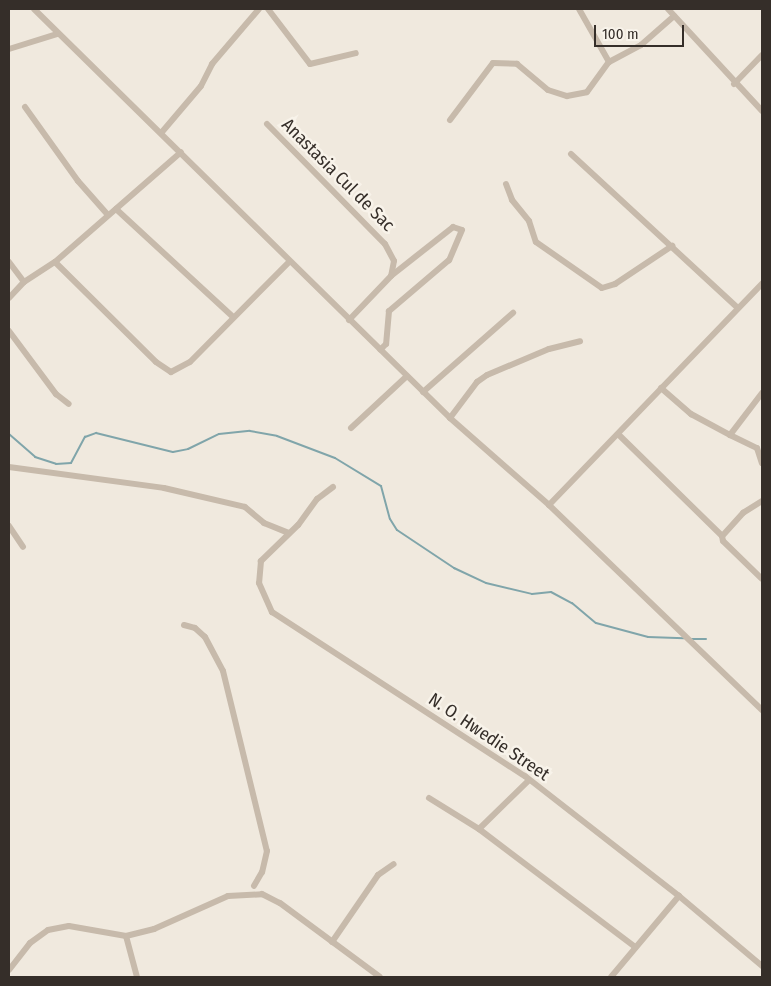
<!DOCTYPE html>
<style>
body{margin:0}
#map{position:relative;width:771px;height:986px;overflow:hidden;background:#f0e9de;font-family:"Fira Sans Condensed",sans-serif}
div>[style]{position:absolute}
.stream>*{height:2px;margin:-1px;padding:0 1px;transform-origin:1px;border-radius:1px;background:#80a5aa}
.street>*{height:6px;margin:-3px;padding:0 3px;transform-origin:3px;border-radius:3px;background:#c7baab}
span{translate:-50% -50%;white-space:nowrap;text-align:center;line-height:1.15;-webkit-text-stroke:5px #f8f3ea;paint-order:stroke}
.street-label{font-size:18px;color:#352e29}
.frame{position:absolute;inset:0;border:10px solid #352e29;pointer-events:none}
.scale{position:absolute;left:594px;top:25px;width:90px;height:22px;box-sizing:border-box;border:2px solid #352e29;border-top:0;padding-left:6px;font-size:15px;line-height:18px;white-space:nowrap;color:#352e29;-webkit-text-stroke:4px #f8f3ea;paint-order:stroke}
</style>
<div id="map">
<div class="stream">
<i style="left:9px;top:434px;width:35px;rotate:41deg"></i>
<i style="left:35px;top:457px;width:22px;rotate:18deg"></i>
<i style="left:56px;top:464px;width:15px;rotate:-4deg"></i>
<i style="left:71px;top:463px;width:30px;rotate:-62deg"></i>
<i style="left:85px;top:437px;width:12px;rotate:-20deg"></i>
<i style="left:96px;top:433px;width:79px;rotate:13.9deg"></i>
<i style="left:173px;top:452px;width:15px;rotate:-11deg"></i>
<i style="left:188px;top:449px;width:34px;rotate:-26deg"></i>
<i style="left:219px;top:434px;width:31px;rotate:-6deg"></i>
<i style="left:250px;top:431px;width:27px;rotate:10deg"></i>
<i style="left:277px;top:436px;width:62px;rotate:20.8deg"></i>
<i style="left:335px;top:458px;width:54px;rotate:31.3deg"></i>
<i style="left:381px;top:486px;width:34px;rotate:75deg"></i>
<i style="left:390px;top:519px;width:13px;rotate:58deg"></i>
<i style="left:397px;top:530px;width:69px;rotate:33.7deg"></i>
<i style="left:454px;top:568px;width:35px;rotate:25deg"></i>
<i style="left:486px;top:583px;width:47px;rotate:13.4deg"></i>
<i style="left:532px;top:594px;width:19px;rotate:-6deg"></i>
<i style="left:551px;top:592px;width:24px;rotate:28deg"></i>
<i style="left:572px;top:603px;width:31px;rotate:40deg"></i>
<i style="left:596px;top:623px;width:54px;rotate:15.1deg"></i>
<i style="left:648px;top:637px;width:36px;rotate:2deg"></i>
<i style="left:691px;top:639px;width:15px"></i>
</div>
<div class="street">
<i style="left:34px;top:9px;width:583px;rotate:44.51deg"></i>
<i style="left:450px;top:418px;width:132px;rotate:41.3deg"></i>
<i style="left:549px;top:505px;width:296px;rotate:43.9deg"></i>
<i style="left:268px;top:9px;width:69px;rotate:52.6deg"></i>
<i style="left:310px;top:64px;width:47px;rotate:-13.4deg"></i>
<i style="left:579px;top:9px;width:61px;rotate:60.5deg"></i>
<i style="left:609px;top:62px;width:36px;rotate:-28deg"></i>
<i style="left:641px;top:45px;width:44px;rotate:-41.3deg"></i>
<i style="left:668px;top:9px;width:139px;rotate:47.3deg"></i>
<i style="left:9px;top:49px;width:50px;rotate:-17.4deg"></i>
<i style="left:734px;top:84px;width:40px;rotate:-46deg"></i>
<i style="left:25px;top:107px;width:91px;rotate:54.4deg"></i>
<i style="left:78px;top:181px;width:45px;rotate:48.6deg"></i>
<i style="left:450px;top:120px;width:71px;rotate:-53deg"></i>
<i style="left:493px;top:63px;width:24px;rotate:2deg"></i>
<i style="left:517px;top:64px;width:40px;rotate:40deg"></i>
<i style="left:548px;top:90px;width:20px;rotate:18deg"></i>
<i style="left:567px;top:96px;width:20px;rotate:-11deg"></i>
<i style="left:587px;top:92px;width:37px;rotate:-54deg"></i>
<i style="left:267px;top:124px;width:168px;rotate:45.5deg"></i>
<i style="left:385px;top:244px;width:19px;rotate:62deg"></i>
<i style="left:394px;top:261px;width:15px;rotate:101deg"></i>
<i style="left:162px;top:132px;width:60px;rotate:-49.7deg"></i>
<i style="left:201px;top:86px;width:25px;rotate:-63deg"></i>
<i style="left:212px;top:64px;width:72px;rotate:-49.5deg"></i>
<i style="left:571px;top:154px;width:227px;rotate:42.7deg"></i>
<i style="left:506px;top:184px;width:17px;rotate:69deg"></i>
<i style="left:512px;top:200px;width:27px;rotate:51deg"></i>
<i style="left:529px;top:221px;width:22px;rotate:72deg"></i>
<i style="left:536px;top:242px;width:80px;rotate:34.9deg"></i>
<i style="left:602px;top:288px;width:14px;rotate:-17deg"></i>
<i style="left:615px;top:284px;width:69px;rotate:-33.7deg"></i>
<i style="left:116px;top:209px;width:159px;rotate:42.7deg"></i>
<i style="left:9px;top:262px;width:25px;rotate:53deg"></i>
<i style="left:55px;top:262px;width:142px;rotate:44.7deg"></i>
<i style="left:156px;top:362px;width:18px;rotate:34deg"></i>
<i style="left:171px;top:372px;width:21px;rotate:-28deg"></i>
<i style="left:190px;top:362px;width:141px;rotate:-45.3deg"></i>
<i style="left:9px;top:298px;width:22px;rotate:-47deg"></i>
<i style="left:24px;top:282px;width:37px;rotate:-33deg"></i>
<i style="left:55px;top:262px;width:167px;rotate:-41.1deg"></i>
<i style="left:349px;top:320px;width:61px;rotate:-46.3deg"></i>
<i style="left:391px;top:276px;width:79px;rotate:-38.3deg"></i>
<i style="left:453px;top:227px;width:9px;rotate:18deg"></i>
<i style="left:462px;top:230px;width:33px;rotate:113deg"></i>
<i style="left:449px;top:260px;width:79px;rotate:139.6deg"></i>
<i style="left:389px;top:311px;width:33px;rotate:95deg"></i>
<i style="left:386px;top:344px;width:8px;rotate:135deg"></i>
<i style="left:9px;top:331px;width:79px;rotate:53.3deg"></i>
<i style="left:56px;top:394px;width:16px;rotate:38deg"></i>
<i style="left:661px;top:388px;width:40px;rotate:41deg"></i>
<i style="left:691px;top:414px;width:44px;rotate:28.3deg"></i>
<i style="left:423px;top:392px;width:120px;rotate:-41.3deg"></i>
<i style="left:762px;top:393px;width:53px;rotate:127.3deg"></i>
<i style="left:730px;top:435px;width:30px;rotate:26deg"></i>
<i style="left:757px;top:448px;width:16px;rotate:72deg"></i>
<i style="left:450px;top:418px;width:45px;rotate:-53.1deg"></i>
<i style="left:477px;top:382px;width:12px;rotate:-35deg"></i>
<i style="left:487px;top:375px;width:67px;rotate:-22.8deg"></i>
<i style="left:549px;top:349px;width:32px;rotate:-14deg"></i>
<i style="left:351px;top:428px;width:76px;rotate:-42.9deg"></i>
<i style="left:619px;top:435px;width:144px;rotate:44.4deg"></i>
<i style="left:9px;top:467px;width:156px;rotate:7.7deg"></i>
<i style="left:164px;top:488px;width:83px;rotate:13.2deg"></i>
<i style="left:245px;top:507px;width:25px;rotate:40deg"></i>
<i style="left:264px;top:523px;width:27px;rotate:22deg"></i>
<i style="left:333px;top:487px;width:20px;rotate:143deg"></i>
<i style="left:317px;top:499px;width:32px;rotate:126deg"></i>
<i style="left:298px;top:525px;width:52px;rotate:135.8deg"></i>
<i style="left:261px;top:561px;width:22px;rotate:95deg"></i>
<i style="left:259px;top:583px;width:32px;rotate:66deg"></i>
<i style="left:272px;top:612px;width:302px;rotate:33deg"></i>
<i style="left:525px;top:776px;width:195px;rotate:37.9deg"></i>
<i style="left:679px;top:896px;width:109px;rotate:40.1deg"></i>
<i style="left:762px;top:501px;width:22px;rotate:148deg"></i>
<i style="left:743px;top:513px;width:31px;rotate:132deg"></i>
<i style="left:722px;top:536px;width:5px;rotate:79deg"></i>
<i style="left:723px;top:541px;width:54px;rotate:44.3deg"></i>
<i style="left:549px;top:505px;width:307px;rotate:-46.1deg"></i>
<i style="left:9px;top:526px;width:25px;rotate:56deg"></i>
<i style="left:184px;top:625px;width:11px;rotate:15deg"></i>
<i style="left:195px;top:628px;width:13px;rotate:42deg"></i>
<i style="left:205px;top:637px;width:38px;rotate:62deg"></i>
<i style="left:223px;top:671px;width:185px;rotate:76.3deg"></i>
<i style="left:267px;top:851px;width:22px;rotate:103deg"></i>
<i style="left:262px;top:872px;width:16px;rotate:120deg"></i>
<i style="left:429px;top:798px;width:59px;rotate:31.8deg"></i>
<i style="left:479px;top:829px;width:196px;rotate:37.1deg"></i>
<i style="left:479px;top:829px;width:70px;rotate:-44.4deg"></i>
<i style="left:126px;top:936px;width:42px;rotate:75deg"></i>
<i style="left:332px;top:942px;width:81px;rotate:-55.5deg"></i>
<i style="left:378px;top:875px;width:19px;rotate:-35deg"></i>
<i style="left:9px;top:970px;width:34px;rotate:-52deg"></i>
<i style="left:30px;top:943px;width:22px;rotate:-36deg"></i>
<i style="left:48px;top:930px;width:21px;rotate:-11deg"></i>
<i style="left:69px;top:926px;width:58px;rotate:10deg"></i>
<i style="left:126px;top:936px;width:29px;rotate:-14deg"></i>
<i style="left:154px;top:929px;width:81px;rotate:-24deg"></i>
<i style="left:228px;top:896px;width:34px;rotate:-3deg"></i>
<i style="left:262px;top:894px;width:20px;rotate:27deg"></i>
<i style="left:280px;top:903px;width:124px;rotate:36.5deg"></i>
<i style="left:611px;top:977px;width:106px;rotate:-50deg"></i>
</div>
<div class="street-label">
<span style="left:338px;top:175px;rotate:45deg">Anastasia Cul de Sac</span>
<span style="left:489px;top:737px;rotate:34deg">N. O. Hwedie Street</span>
</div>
<div class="frame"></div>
<div class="scale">100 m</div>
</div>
